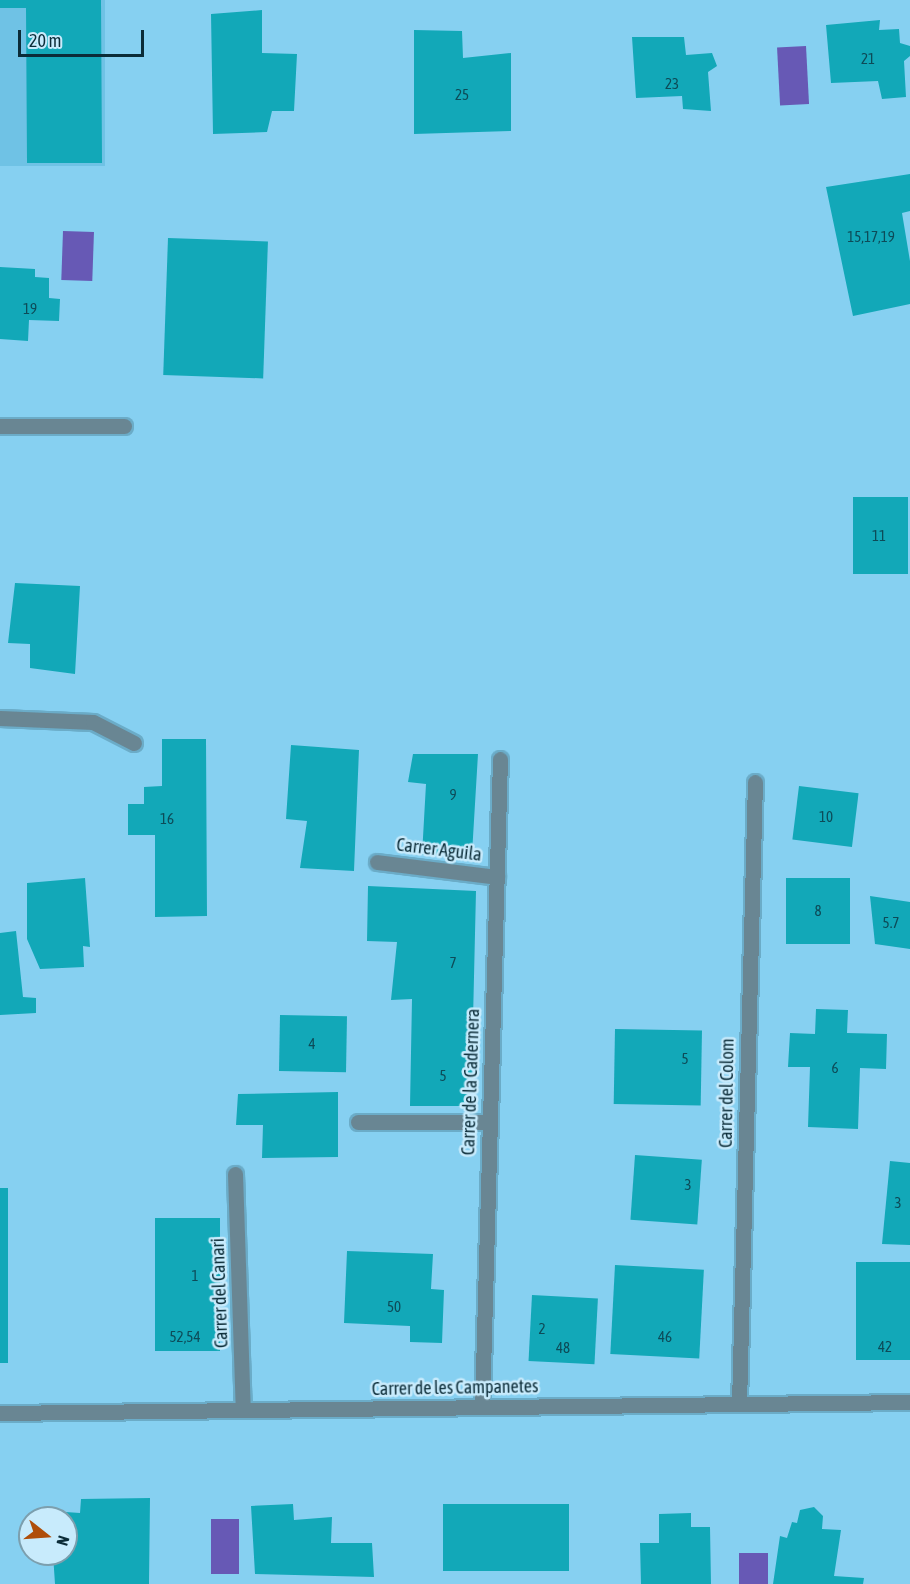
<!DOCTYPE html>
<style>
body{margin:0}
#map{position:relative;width:910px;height:1584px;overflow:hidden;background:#86d0f1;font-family:"Asap Condensed",sans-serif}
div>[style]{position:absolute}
.built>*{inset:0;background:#6fc2e5;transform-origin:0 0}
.water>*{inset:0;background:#6759b5;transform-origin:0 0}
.building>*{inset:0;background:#12a8b8;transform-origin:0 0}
.roads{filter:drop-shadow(2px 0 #6bacc8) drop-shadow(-2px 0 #6bacc8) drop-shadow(0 2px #6bacc8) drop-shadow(0 -2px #6bacc8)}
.minor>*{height:15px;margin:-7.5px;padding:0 7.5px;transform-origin:7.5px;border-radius:7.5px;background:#698693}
span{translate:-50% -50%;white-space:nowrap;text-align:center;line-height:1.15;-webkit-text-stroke:5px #c8ebfc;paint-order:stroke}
.number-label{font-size:15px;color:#0d4b58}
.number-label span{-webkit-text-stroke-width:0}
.street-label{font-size:18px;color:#0b2c38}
.north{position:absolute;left:18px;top:1506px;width:60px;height:60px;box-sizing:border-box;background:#c8ebfc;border:2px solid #7c9fae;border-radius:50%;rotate:107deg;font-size:16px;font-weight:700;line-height:24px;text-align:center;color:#0b2c38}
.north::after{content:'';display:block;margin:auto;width:21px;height:27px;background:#af4e0a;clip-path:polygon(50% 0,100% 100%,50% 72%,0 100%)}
.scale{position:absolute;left:18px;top:30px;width:126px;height:27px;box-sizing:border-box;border:3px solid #0b2c38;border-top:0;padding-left:8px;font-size:18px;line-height:21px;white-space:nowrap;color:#0b2c38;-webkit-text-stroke:4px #c8ebfc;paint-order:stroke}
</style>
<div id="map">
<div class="built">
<i style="left:0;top:0;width:105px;height:166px"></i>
</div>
<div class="water">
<i style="left:806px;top:46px;width:58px;height:29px;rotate:87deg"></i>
<i style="left:63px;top:231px;width:31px;height:49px;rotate:2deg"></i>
<i style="left:211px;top:1519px;width:28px;height:55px"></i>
<i style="left:768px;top:1553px;width:31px;height:29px;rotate:90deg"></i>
</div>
<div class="building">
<i style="clip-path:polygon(0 0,101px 0,102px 163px,27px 163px,26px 8px,0 8px)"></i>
<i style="clip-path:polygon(262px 10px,262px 53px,297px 54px,294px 111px,272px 111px,267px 132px,213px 134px,211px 14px)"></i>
<i style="clip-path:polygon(880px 20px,879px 30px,899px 29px,900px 43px,910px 46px,910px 56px,904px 61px,906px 97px,882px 99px,878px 81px,831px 83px,826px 25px)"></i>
<i style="clip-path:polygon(414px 30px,462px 31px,463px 58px,511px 53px,511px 131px,414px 134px)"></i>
<i style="clip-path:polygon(632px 37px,684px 37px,686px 55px,712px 53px,717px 66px,708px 72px,711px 111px,683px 109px,682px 96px,636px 98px)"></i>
<i style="clip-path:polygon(910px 174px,910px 211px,902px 213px,910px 261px,910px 304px,853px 316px,826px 187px)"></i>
<i style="left:168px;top:238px;width:100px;height:137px;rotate:2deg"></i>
<i style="clip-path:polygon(0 267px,35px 269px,35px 277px,49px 278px,49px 298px,60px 299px,59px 321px,29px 320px,28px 341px,0 339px)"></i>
<i style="left:853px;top:497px;width:55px;height:77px"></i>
<i style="clip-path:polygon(15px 583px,80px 586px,75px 674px,30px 668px,30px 644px,8px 643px)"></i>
<i style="clip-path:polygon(162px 739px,206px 739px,207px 916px,155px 917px,155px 835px,128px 835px,128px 804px,144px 804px,144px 787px,162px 786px)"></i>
<i style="clip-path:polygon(291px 745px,359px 750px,354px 871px,300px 868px,307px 821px,286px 819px)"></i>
<i style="clip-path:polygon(413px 754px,478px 754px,472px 854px,422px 855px,426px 784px,408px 782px)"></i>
<i style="left:799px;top:786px;width:60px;height:54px;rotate:7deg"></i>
<i style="clip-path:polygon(85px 878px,90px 947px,83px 946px,84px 967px,40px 969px,27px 939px,27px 883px)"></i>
<i style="left:786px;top:878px;width:64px;height:66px"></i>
<i style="clip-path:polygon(368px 886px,476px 891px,471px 1106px,410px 1106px,412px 999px,391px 1000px,397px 942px,367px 941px)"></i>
<i style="clip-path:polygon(870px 896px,910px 902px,910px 949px,875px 944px)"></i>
<i style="clip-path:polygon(16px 931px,23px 997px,36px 998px,36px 1013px,0 1015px,0 933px)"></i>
<i style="clip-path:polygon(816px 1009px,848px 1010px,847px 1033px,887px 1034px,886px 1069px,860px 1068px,858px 1129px,808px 1127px,810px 1067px,788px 1067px,790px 1033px,815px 1034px)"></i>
<i style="left:280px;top:1015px;width:67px;height:56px;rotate:1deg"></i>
<i style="left:615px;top:1029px;width:87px;height:75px;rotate:1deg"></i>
<i style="clip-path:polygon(338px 1092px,338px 1157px,262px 1158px,263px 1125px,236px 1125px,238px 1094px)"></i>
<i style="left:635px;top:1155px;width:67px;height:65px;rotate:4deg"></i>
<i style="clip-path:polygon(890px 1161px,910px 1163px,910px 1245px,882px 1244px)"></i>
<i style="left:8px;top:1188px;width:175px;height:8px;rotate:90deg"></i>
<i style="left:220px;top:1218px;width:133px;height:65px;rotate:90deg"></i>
<i style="clip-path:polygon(347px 1251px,433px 1254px,431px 1289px,444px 1290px,442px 1343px,410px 1342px,410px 1326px,344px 1323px)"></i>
<i style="left:856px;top:1262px;width:54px;height:98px"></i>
<i style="left:615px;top:1265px;width:89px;height:89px;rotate:3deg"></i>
<i style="left:532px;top:1295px;width:66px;height:66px;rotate:3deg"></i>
<i style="clip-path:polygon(150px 1498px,149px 1584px,55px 1584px,53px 1554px,66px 1554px,66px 1518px,51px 1518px,51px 1511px,80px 1513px,81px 1499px)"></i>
<i style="clip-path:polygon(293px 1504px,294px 1520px,332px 1517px,331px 1543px,372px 1543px,374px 1577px,255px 1574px,251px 1506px)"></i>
<i style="left:569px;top:1504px;width:67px;height:126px;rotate:90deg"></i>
<i style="clip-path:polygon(814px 1507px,823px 1516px,822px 1529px,841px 1530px,834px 1576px,864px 1578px,863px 1584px,773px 1584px,780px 1536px,787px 1538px,792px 1522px,797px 1523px,800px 1510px)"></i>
<i style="clip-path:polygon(691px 1513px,691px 1527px,710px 1527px,711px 1584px,641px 1584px,640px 1543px,659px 1543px,659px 1514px)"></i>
</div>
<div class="roads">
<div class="minor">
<i style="left:0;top:426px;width:124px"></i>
<i style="left:0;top:718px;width:93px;rotate:2.5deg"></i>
<i style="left:93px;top:722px;width:46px;rotate:27.1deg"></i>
<i style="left:377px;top:862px;width:121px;rotate:7.1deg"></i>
<i style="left:358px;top:1122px;width:132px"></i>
<i style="left:235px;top:1174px;width:236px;rotate:88.1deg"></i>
<i style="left:739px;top:1404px;width:622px;rotate:-88.53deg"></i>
<i style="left:482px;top:1407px;width:648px;rotate:-88.41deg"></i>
<i style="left:0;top:1413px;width:910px;rotate:-0.69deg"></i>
</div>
</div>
<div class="number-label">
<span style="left:868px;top:59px">21</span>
<span style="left:672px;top:84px">23</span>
<span style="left:462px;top:95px">25</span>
<span style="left:871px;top:237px">15,17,19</span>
<span style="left:30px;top:309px">19</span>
<span style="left:879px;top:536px">11</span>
<span style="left:453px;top:795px">9</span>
<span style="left:826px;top:817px">10</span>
<span style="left:167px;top:819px">16</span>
<span style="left:818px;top:911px">8</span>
<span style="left:891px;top:923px">5.7</span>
<span style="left:453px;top:963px">7</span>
<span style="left:312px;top:1044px">4</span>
<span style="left:685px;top:1059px">5</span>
<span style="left:835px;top:1068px">6</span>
<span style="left:443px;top:1076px">5</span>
<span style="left:688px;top:1185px">3</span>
<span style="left:898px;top:1203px">3</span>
<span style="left:195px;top:1276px">1</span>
<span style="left:394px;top:1307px">50</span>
<span style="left:542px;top:1329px">2</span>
<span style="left:185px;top:1337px">52,54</span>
<span style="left:665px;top:1337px">46</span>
<span style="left:885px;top:1347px">42</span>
<span style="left:563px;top:1348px">48</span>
</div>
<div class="street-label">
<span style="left:439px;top:850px;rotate:7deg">Carrer Aguila</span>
<span style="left:471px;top:1082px;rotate:-88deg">Carrer de la Cadernera</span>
<span style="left:727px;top:1093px;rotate:-89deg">Carrer del Colom</span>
<span style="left:220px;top:1293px;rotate:-92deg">Carrer del Canari</span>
<span style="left:455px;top:1388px;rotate:-1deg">Carrer de les Campanetes</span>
</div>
<div class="north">N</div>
<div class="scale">20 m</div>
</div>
